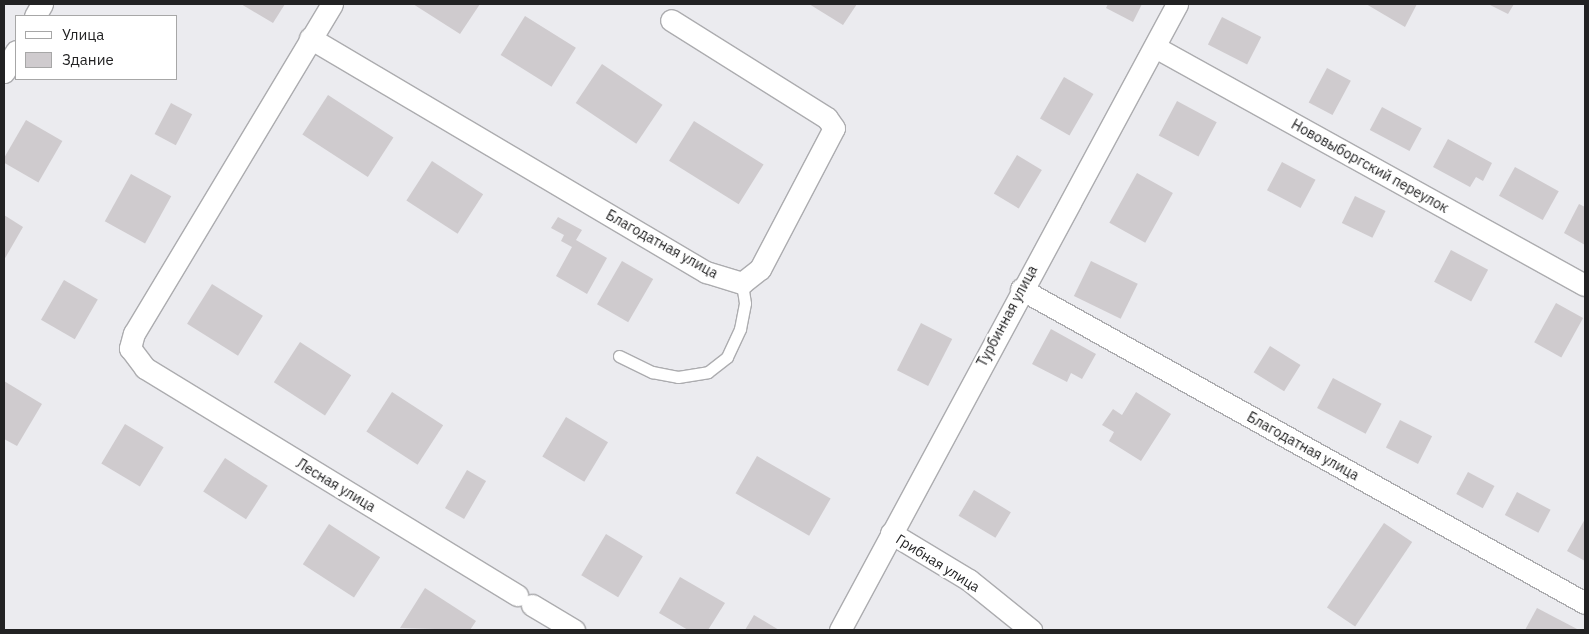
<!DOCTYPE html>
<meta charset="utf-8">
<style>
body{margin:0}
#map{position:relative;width:1589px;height:634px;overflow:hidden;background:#ebebef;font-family:"IBM Plex Sans",sans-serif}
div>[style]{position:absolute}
.building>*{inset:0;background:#cfcbce;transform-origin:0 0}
.roads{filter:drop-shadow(1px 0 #acacaf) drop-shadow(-1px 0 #acacaf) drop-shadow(0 1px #acacaf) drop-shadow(0 -1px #acacaf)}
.lane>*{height:11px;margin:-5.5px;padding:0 5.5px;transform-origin:5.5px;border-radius:5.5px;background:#fff}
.street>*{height:21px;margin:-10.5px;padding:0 10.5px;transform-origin:10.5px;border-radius:10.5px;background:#fff}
span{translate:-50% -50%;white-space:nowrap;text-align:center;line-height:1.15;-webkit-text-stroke:4.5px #fff;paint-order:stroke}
.street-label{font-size:14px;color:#222223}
.frame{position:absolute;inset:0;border:5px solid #222223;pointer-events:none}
.legend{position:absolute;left:15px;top:15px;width:162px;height:65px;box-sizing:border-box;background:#fff;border:1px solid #a7a7a7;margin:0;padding:6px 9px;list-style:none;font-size:15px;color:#222223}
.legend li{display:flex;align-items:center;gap:10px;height:25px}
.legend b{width:25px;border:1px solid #a7a7a7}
</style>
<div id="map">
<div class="building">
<i style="clip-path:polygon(241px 4px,285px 4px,273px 23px)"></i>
<i style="clip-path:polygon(413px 4px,480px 4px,460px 34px)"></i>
<i style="clip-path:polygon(809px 4px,857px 4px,843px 25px)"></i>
<i style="clip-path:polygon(1108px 4px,1142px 4px,1133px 22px,1106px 8px)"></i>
<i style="clip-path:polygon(1366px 4px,1417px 4px,1405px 27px)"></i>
<i style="clip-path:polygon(1488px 4px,1514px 4px,1508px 14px)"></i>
<i style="left:525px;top:16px;width:60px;height:46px;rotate:32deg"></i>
<i style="left:1222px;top:17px;width:44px;height:31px;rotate:27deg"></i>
<i style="left:602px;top:64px;width:73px;height:47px;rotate:34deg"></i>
<i style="left:1327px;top:68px;width:27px;height:39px;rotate:28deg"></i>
<i style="left:1064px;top:77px;width:34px;height:48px;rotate:30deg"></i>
<i style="left:328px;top:95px;width:78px;height:47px;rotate:33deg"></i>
<i style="left:1177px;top:101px;width:45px;height:39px;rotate:28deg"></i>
<i style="left:171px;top:103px;width:24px;height:35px;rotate:28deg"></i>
<i style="left:1382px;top:107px;width:45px;height:26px;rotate:28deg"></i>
<i style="left:26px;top:120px;width:42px;height:48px;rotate:30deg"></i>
<i style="left:694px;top:121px;width:82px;height:47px;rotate:32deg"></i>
<i style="clip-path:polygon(1448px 139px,1492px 163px,1483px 181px,1476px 177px,1470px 187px,1433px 167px)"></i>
<i style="left:1017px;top:155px;width:29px;height:45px;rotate:31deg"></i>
<i style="left:432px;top:161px;width:61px;height:47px;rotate:33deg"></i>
<i style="left:1282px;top:162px;width:38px;height:32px;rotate:28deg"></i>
<i style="left:1515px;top:167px;width:50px;height:33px;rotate:29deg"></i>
<i style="left:1137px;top:173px;width:41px;height:57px;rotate:29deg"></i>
<i style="left:131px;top:174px;width:46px;height:54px;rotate:29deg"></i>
<i style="left:1355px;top:196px;width:34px;height:30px;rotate:26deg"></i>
<i style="clip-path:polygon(1579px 204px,1585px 207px,1585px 245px,1564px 233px)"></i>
<i style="clip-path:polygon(4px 215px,23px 227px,4px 260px)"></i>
<i style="clip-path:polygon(558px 217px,582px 230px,576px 240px,607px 258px,587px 294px,556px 276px,572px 247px,561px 241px,564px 235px,551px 228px)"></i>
<i style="left:1451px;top:250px;width:42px;height:36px;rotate:28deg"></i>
<i style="left:622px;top:261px;width:36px;height:50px;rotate:30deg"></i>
<i style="left:1091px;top:261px;width:52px;height:39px;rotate:26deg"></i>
<i style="left:64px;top:280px;width:39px;height:46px;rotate:30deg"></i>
<i style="left:212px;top:284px;width:60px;height:47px;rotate:32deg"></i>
<i style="left:1556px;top:303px;width:31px;height:45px;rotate:29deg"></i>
<i style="left:921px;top:323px;width:35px;height:53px;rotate:27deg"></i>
<i style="clip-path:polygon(1051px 329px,1096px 354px,1082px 379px,1071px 373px,1067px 382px,1032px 364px)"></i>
<i style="left:300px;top:342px;width:61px;height:48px;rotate:33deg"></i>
<i style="left:1270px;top:346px;width:36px;height:31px;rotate:32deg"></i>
<i style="left:1333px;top:378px;width:55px;height:34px;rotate:28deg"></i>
<i style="clip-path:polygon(4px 381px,42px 404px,17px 446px,4px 439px)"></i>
<i style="left:392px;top:392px;width:61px;height:47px;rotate:33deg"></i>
<i style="clip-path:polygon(1136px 392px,1171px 414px,1141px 461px,1109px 441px,1114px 432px,1102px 425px,1113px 409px,1122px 415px)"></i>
<i style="left:566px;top:417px;width:49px;height:46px;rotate:31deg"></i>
<i style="left:1400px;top:420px;width:36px;height:31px;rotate:27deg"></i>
<i style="left:125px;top:424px;width:45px;height:46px;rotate:31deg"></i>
<i style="left:757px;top:456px;width:85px;height:43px;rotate:30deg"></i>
<i style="left:225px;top:458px;width:51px;height:40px;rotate:33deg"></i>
<i style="left:467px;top:470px;width:22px;height:44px;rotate:30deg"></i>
<i style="left:1468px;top:472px;width:30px;height:25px;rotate:28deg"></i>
<i style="left:974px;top:490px;width:43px;height:30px;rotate:31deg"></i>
<i style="left:1517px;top:492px;width:38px;height:26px;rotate:28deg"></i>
<i style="clip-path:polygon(1585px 519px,1585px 561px,1567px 551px)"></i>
<i style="left:1384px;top:523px;width:34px;height:102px;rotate:34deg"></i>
<i style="left:329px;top:524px;width:61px;height:48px;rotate:33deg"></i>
<i style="left:606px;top:534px;width:43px;height:48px;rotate:31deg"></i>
<i style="clip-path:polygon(680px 577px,725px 603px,708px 630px,688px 630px,659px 613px)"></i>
<i style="clip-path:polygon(425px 588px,476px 621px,470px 630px,400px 628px)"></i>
<i style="clip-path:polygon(1537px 608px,1579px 630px,1525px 630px)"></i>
<i style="clip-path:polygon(754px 615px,779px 630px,745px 630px)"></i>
</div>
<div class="roads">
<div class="lane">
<i style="left:619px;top:356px;width:37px;rotate:26deg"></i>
<i style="left:652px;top:372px;width:26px;rotate:11deg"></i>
<i style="left:678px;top:377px;width:30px;rotate:-9deg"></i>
<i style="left:708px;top:372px;width:24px;rotate:-38deg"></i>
<i style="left:727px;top:357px;width:31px;rotate:-65deg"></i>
<i style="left:740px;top:329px;width:26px;rotate:-79deg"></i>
<i style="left:745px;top:303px;width:20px;rotate:-99deg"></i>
</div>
<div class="street">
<i style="left:332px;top:4px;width:384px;rotate:121deg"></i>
<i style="left:134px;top:333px;width:16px;rotate:105deg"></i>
<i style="left:130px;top:348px;width:25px;rotate:53deg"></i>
<i style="left:145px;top:368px;width:436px;rotate:31.4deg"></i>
<i style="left:35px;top:16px;width:14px;rotate:-60deg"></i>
<i style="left:310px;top:38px;width:460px;rotate:30.6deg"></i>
<i style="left:706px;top:272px;width:38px;rotate:17deg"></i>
<i style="left:742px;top:283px;width:23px;rotate:-38deg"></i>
<i style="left:760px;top:269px;width:159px;rotate:-62.3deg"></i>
<i style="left:834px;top:128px;width:12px;rotate:-125deg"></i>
<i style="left:827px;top:118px;width:184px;rotate:-147.9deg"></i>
<i style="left:1155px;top:47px;width:491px;rotate:29deg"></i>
<i style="left:4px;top:72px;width:24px;rotate:-60deg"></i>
<i style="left:1021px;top:289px;width:646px;rotate:29.11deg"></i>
<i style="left:891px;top:533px;width:91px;rotate:31.1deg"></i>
<i style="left:969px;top:580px;width:80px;rotate:38.9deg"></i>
<i style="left:532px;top:605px;width:49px;rotate:30.8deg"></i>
<i style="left:840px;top:630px;width:711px;rotate:-61.7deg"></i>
</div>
</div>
<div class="street-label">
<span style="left:1370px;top:166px;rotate:29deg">Нововыборгский переулок</span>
<span style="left:662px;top:244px;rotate:29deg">Благодатная улица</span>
<span style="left:1007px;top:316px;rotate:-62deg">Турбинная улица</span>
<span style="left:1303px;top:446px;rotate:29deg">Благодатная улица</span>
<span style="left:336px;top:485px;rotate:31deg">Лесная улица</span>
<span style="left:938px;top:563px;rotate:32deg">Грибная улица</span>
</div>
<div class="frame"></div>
<ul class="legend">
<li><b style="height:6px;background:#fff"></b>Улица</li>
<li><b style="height:14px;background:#cfcbce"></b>Здание</li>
</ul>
</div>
